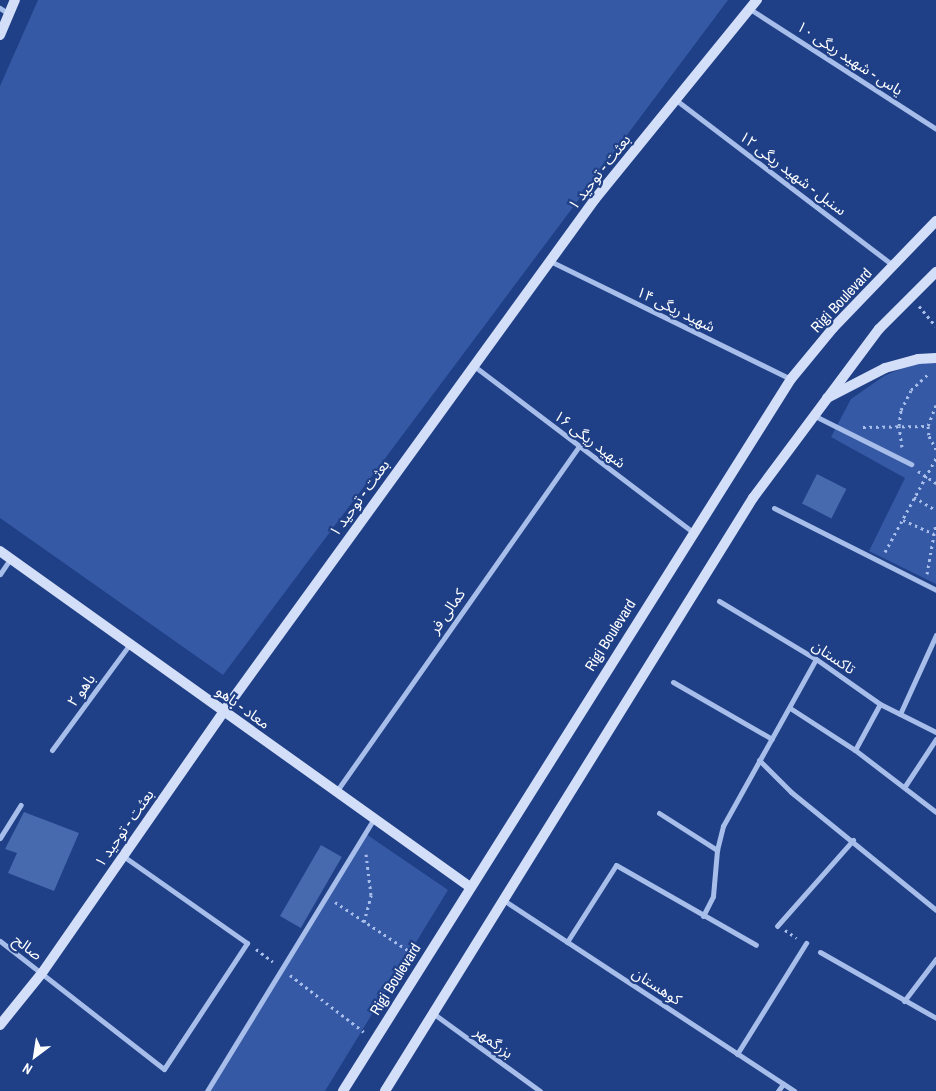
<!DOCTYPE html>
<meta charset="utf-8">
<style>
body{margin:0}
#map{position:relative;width:936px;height:1091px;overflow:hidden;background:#1f3f86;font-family:"Archivo Narrow","Noto Sans Arabic",sans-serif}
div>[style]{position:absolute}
.green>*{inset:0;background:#3559a5}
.building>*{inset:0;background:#4769ae;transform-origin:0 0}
.path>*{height:3px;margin-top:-1.5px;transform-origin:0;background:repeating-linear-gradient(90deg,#a7bdea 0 2.5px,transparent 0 6.5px)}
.street>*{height:5px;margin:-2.5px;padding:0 2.5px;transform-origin:2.5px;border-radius:2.5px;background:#a7bdea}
.secondary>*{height:10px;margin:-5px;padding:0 5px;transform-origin:5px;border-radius:5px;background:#d3def8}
span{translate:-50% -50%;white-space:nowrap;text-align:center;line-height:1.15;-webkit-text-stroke:4.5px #1f3f86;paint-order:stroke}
.street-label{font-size:15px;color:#fff}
.north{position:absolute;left:10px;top:1031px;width:50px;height:50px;-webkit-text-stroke:4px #1f3f86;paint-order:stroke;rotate:211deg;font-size:14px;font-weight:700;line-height:20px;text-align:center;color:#fff}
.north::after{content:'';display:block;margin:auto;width:18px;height:22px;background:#fff;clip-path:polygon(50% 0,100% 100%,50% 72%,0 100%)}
</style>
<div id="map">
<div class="green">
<i style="clip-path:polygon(38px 0,728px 0,223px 675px,0 518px,0 86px)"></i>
<i style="clip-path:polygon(936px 362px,936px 584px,869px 551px,905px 478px,831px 437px,851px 399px,884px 376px,912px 364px)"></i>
<i style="clip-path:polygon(366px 834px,448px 890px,325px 1091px,208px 1091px)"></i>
</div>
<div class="building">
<i style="left:817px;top:474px;width:33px;height:33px;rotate:27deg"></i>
<i style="clip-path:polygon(24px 812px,79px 833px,54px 891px,8px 873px,17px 853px,5px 849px)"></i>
<i style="left:321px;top:845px;width:24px;height:82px;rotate:30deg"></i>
</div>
<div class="path">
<i style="left:919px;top:306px;width:26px;rotate:50deg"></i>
<i style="left:936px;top:405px;width:22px;rotate:111deg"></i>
<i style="left:928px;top:426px;width:10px;rotate:84deg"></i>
<i style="left:929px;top:436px;width:15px;rotate:62deg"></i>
<i style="left:863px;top:427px;width:65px;rotate:-0.9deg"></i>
<i style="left:902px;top:447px;width:21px;rotate:-98deg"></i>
<i style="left:899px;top:426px;width:16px;rotate:-83deg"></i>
<i style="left:901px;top:410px;width:22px;rotate:-63deg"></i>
<i style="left:911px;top:390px;width:26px;rotate:-43deg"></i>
<i style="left:918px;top:471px;width:22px;rotate:34deg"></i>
<i style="left:914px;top:497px;width:26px;rotate:31deg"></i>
<i style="left:903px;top:520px;width:34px;rotate:24deg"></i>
<i style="left:885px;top:552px;width:107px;rotate:-61.5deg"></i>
<i style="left:927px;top:574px;width:52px;rotate:-80deg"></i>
<i style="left:335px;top:902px;width:96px;rotate:33.5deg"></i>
<i style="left:364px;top:922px;width:28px;rotate:-75deg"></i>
<i style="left:371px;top:895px;width:41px;rotate:-97deg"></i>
<i style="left:785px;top:930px;width:14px;rotate:34deg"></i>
<i style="left:256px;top:949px;width:21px;rotate:37deg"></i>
<i style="left:290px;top:975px;width:93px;rotate:37.6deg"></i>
</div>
<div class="street">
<i style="left:0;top:8px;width:11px;rotate:34deg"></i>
<i style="left:750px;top:9px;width:221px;rotate:32.8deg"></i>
<i style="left:676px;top:100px;width:274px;rotate:37.3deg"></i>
<i style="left:550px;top:261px;width:268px;rotate:26.1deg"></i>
<i style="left:474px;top:366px;width:275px;rotate:37.2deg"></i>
<i style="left:813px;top:415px;width:110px;rotate:26.6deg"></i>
<i style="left:774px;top:508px;width:182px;rotate:26.8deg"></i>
<i style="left:0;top:574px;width:18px;rotate:-56deg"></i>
<i style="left:719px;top:601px;width:113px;rotate:30.9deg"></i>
<i style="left:816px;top:659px;width:78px;rotate:35.1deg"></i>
<i style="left:880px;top:704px;width:63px;rotate:26.6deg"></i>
<i style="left:673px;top:682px;width:114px;rotate:29.9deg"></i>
<i style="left:790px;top:708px;width:77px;rotate:32.9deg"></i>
<i style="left:855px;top:750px;width:102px;rotate:37.4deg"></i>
<i style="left:900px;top:714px;width:87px;rotate:-65.5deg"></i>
<i style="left:52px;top:750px;width:132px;rotate:-53.7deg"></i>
<i style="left:855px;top:750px;width:52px;rotate:-61.5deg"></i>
<i style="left:759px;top:760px;width:45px;rotate:45deg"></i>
<i style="left:791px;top:792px;width:187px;rotate:39.1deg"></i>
<i style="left:905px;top:786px;width:56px;rotate:-56.6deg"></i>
<i style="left:336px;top:792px;width:423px;rotate:-54.9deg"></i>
<i style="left:659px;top:813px;width:69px;rotate:32.5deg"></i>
<i style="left:0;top:838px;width:39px;rotate:-58deg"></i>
<i style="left:505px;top:901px;width:346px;rotate:33.3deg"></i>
<i style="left:703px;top:916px;width:22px;rotate:-63deg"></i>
<i style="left:713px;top:896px;width:46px;rotate:-85deg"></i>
<i style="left:717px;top:850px;width:25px;rotate:-76deg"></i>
<i style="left:723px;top:826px;width:191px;rotate:-60.9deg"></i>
<i style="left:777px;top:926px;width:115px;rotate:-48.5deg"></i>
<i style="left:0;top:941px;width:208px;rotate:38deg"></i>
<i style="left:164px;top:1069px;width:151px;rotate:-56.6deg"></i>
<i style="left:247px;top:943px;width:151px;rotate:-144.9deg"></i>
<i style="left:567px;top:942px;width:91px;rotate:-57.5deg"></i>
<i style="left:616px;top:865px;width:161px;rotate:29.7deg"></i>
<i style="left:820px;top:952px;width:133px;rotate:29.6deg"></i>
<i style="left:904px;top:1001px;width:53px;rotate:-52.7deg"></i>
<i style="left:434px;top:1014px;width:131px;rotate:36deg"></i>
<i style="left:737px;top:1054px;width:131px;rotate:-58.1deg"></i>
<i style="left:207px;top:1091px;width:319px;rotate:-58.5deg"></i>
<i style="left:778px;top:1091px;width:9px;rotate:-54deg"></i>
</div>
<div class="secondary">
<i style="left:0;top:35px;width:38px;rotate:-67deg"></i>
<i style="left:827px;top:398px;width:65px;rotate:-27.3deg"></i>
<i style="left:885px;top:368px;width:34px;rotate:-15deg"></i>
<i style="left:918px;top:359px;width:18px;rotate:-3deg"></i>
<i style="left:0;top:551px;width:578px;rotate:35.56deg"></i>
<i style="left:0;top:1025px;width:67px;rotate:-51.1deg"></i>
<i style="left:42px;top:973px;width:319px;rotate:-55.2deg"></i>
<i style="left:224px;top:711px;width:632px;rotate:-54.07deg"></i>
<i style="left:595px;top:199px;width:257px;rotate:-50.9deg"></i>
<i style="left:343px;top:1091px;width:841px;rotate:-57.82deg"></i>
<i style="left:791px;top:379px;width:66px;rotate:-50.5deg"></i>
<i style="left:833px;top:328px;width:149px;rotate:-46.1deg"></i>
<i style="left:385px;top:1091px;width:698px;rotate:-58.18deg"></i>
<i style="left:753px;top:498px;width:211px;rotate:-53.3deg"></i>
<i style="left:879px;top:329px;width:81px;rotate:-45deg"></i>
</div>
<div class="street-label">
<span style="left:850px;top:58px;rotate:33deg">یاس - شهید ریگی ۱۰</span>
<span style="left:599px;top:172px;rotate:-52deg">بعثت - توحید ۱</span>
<span style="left:793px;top:173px;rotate:37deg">سنبل - شهید ریگی ۱۲</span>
<span style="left:841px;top:300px;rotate:-47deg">Rigi Boulevard</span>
<span style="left:676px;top:309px;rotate:26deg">شهید ریگی ۱۴</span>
<span style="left:590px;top:439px;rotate:37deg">شهید ریگی ۱۶</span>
<span style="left:359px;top:498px;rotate:-54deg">بعثت - توحید ۱</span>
<span style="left:447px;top:611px;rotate:-55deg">کمالی فر</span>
<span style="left:610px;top:635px;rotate:-58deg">Rigi Boulevard</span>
<span style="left:834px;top:657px;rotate:34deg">تاکستان</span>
<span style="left:81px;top:690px;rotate:-54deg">باهو ۲</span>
<span style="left:243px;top:707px;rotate:36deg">معاد - باهو</span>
<span style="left:124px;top:828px;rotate:-55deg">بعثت - توحید ۱</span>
<span style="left:28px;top:947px;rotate:37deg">صالح</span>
<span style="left:395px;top:979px;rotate:-58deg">Rigi Boulevard</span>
<span style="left:657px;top:986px;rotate:33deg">کوهستان</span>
<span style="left:494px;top:1042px;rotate:36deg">بزرگمهر</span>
</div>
<div class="north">N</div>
</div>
